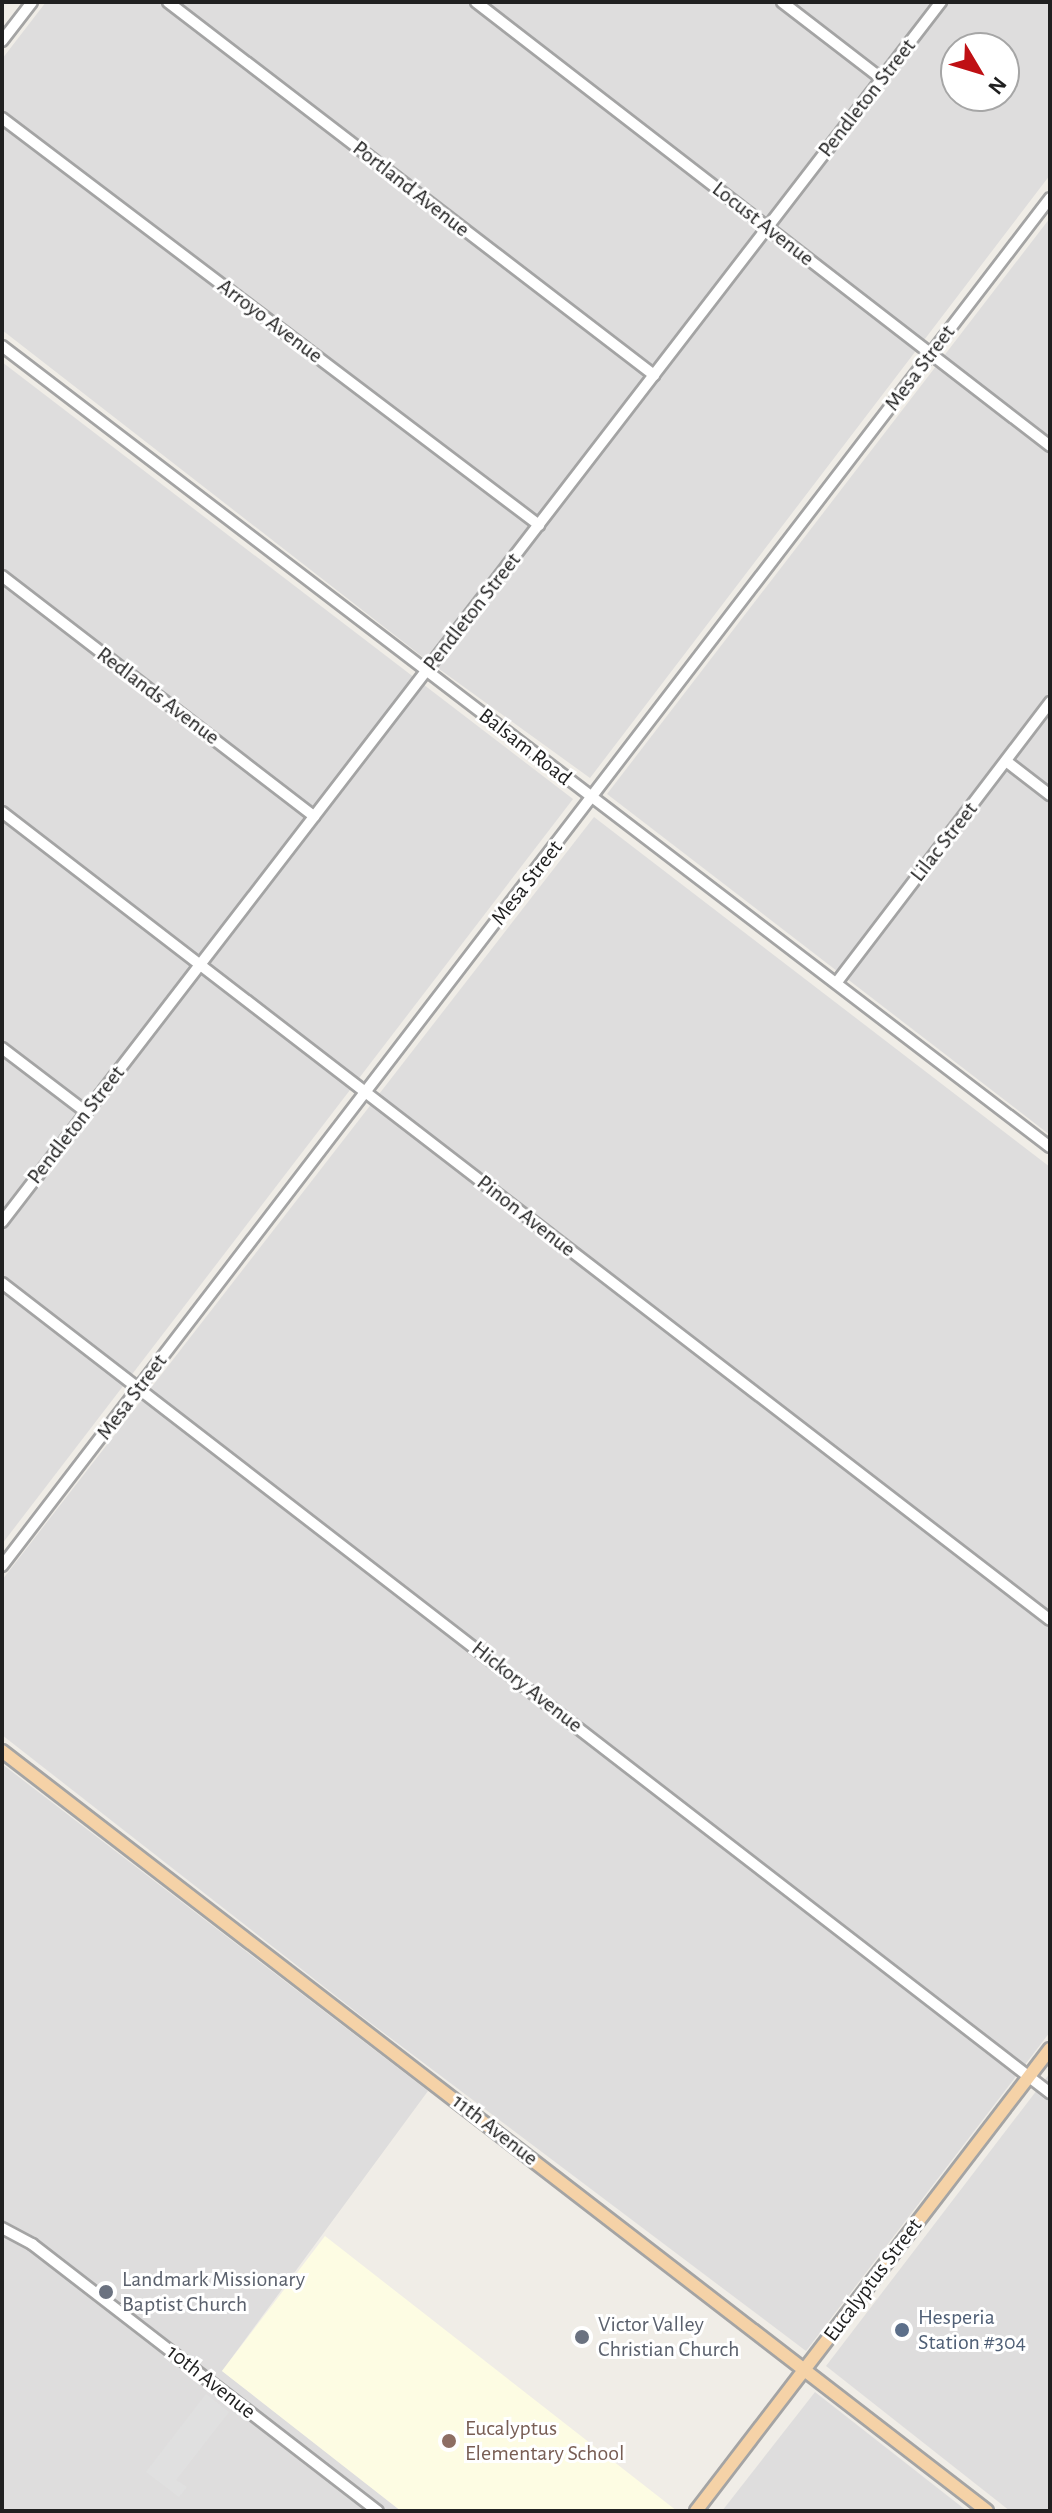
<!DOCTYPE html>
<style>
body{margin:0}
#map{position:relative;width:1052px;height:2513px;overflow:hidden;background:#f0ede7;font-family:"Alegreya Sans",sans-serif}
div>[style]{position:absolute}
.residential>*{inset:0;background:#dedddd}
.education>*{inset:0;background:#fdfce3}
.parking>*{inset:0;background:#e0e0e0}
.roads{filter:drop-shadow(2px 0 #a4a4a4) drop-shadow(-2px 0 #a4a4a4) drop-shadow(0 2px #a4a4a4) drop-shadow(0 -2px #a4a4a4)}
.minor>*{height:10px;margin:-5px;padding:0 5px;transform-origin:5px;border-radius:5px;background:#fff}
.major>*{height:12px;margin:-6px;padding:0 6px;transform-origin:6px;border-radius:6px;background:#f5d2a7}
.dots>*{width:22px;height:22px;translate:-50% -50%;box-sizing:border-box;border:4px solid #fff;border-radius:50%}
span{translate:-50% -50%;white-space:nowrap;text-align:center;line-height:1.15;-webkit-text-stroke:6px #fff;paint-order:stroke}
.street-label{font-size:22px;color:#202020}
.worship-label{font-size:22px;color:#5b616d}
.left{translate:0 -50%;text-align:left}
.service-label{font-size:22px;color:#4e5e75}
.education-label{font-size:22px;color:#785e54}
.frame{position:absolute;inset:0;border:4px solid #202020;pointer-events:none}
.north{position:absolute;left:940px;top:32px;width:80px;height:80px;box-sizing:border-box;background:#fff;border:2px solid #a6a6a6;border-radius:50%;rotate:128deg;font-size:22px;font-weight:700;line-height:32px;text-align:center;color:#202020}
.north::after{content:'';display:block;margin:auto;width:28px;height:36px;background:#bf1014;clip-path:polygon(50% 0,100% 100%,50% 72%,0 100%)}
</style>
<div id="map">
<div class="residential">
<i style="clip-path:polygon(evenodd,46px 2px,1050px 2px,1050px 175px,590px 778px,424px 658px,2px 330px,2px 59px,46px 2px,956px 48px,1004px 48px,1004px 96px,956px 96px,956px 48px)"></i>
<i style="clip-path:polygon(1050px 218px,1050px 1135px,607px 794px)"></i>
<i style="clip-path:polygon(2px 362px,573px 799px,2px 1544px)"></i>
<i style="clip-path:polygon(594px 817px,1050px 1167px,1050px 2032px,806px 2351px,364px 2018px,2px 1735px,2px 1580px)"></i>
<i style="clip-path:polygon(2px 1764px,428px 2091px,222px 2371px,401px 2511px,2px 2511px)"></i>
<i style="clip-path:polygon(1050px 2073px,1050px 2511px,1010px 2511px,826px 2366px)"></i>
<i style="clip-path:polygon(815px 2392px,967px 2511px,722px 2511px)"></i>
</div>
<div class="education">
<i style="clip-path:polygon(325px 2236px,677px 2511px,401px 2511px,222px 2371px)"></i>
</div>
<div class="parking">
<i style="clip-path:polygon(206px 2394px,229px 2412px,176px 2480px,187px 2487px,179px 2497px,146px 2472px)"></i>
</div>
<div class="roads">
<div class="minor">
<i style="left:168px;top:2px;width:613px;rotate:37.51deg"></i>
<i style="left:476px;top:2px;width:726px;rotate:37.72deg"></i>
<i style="left:782px;top:2px;width:126px;rotate:37.6deg"></i>
<i style="left:2px;top:41px;width:49px;rotate:-52.4deg"></i>
<i style="left:2px;top:118px;width:674px;rotate:37.16deg"></i>
<i style="left:2px;top:346px;width:1319px;rotate:37.39deg"></i>
<i style="left:2px;top:576px;width:394px;rotate:37.6deg"></i>
<i style="left:1006px;top:761px;width:56px;rotate:37.7deg"></i>
<i style="left:2px;top:812px;width:1323px;rotate:37.63deg"></i>
<i style="left:837px;top:982px;width:352px;rotate:-52.7deg"></i>
<i style="left:2px;top:1048px;width:106px;rotate:37.3deg"></i>
<i style="left:2px;top:1222px;width:1540px;rotate:-52.42deg"></i>
<i style="left:2px;top:1283px;width:1325px;rotate:37.7deg"></i>
<i style="left:2px;top:1566px;width:1723px;rotate:-52.54deg"></i>
<i style="left:2px;top:2228px;width:34px;rotate:28deg"></i>
<i style="left:32px;top:2244px;width:437px;rotate:37.7deg"></i>
</div>
<div class="major">
<i style="left:2px;top:1751px;width:1244px;rotate:37.65deg"></i>
<i style="left:696px;top:2511px;width:582px;rotate:-52.54deg"></i>
</div>
</div>
<div class="dots">
<i style="left:106px;top:2292px;background:#6b7280"></i>
<i style="left:902px;top:2330px;background:#5c6f8a"></i>
<i style="left:582px;top:2337px;background:#6b7280"></i>
<i style="left:449px;top:2441px;background:#8d6e63"></i>
</div>
<div class="street-label">
<span style="left:867px;top:98px;rotate:-52deg">Pendleton Street</span>
<span style="left:411px;top:189px;rotate:38deg">Portland Avenue</span>
<span style="left:763px;top:224px;rotate:38deg">Locust Avenue</span>
<span style="left:270px;top:321px;rotate:37deg">Arroyo Avenue</span>
<span style="left:920px;top:368px;rotate:-53deg">Mesa Street</span>
<span style="left:472px;top:612px;rotate:-52deg">Pendleton Street</span>
<span style="left:158px;top:696px;rotate:37deg">Redlands Avenue</span>
<span style="left:525px;top:747px;rotate:38deg">Balsam Road</span>
<span style="left:944px;top:842px;rotate:-52deg">Lilac Street</span>
<span style="left:527px;top:883px;rotate:-52deg">Mesa Street</span>
<span style="left:76px;top:1125px;rotate:-52deg">Pendleton Street</span>
<span style="left:526px;top:1216px;rotate:38deg">Pinon Avenue</span>
<span style="left:132px;top:1397px;rotate:-53deg">Mesa Street</span>
<span style="left:527px;top:1687px;rotate:38deg">Hickory Avenue</span>
<span style="left:495px;top:2130px;rotate:38deg">11th Avenue</span>
<span style="left:873px;top:2280px;rotate:-53deg">Eucalyptus Street</span>
<span style="left:211px;top:2382px;rotate:38deg">10th Avenue</span>
</div>
<div class="worship-label">
<span class="left" style="left:122px;top:2292px">Landmark Missionary<br>Baptist Church</span>
<span class="left" style="left:598px;top:2337px">Victor Valley<br>Christian Church</span>
</div>
<div class="service-label">
<span class="left" style="left:918px;top:2330px">Hesperia<br>Station #304</span>
</div>
<div class="education-label">
<span class="left" style="left:465px;top:2441px">Eucalyptus<br>Elementary School</span>
</div>
<div class="frame"></div>
<div class="north">N</div>
</div>
